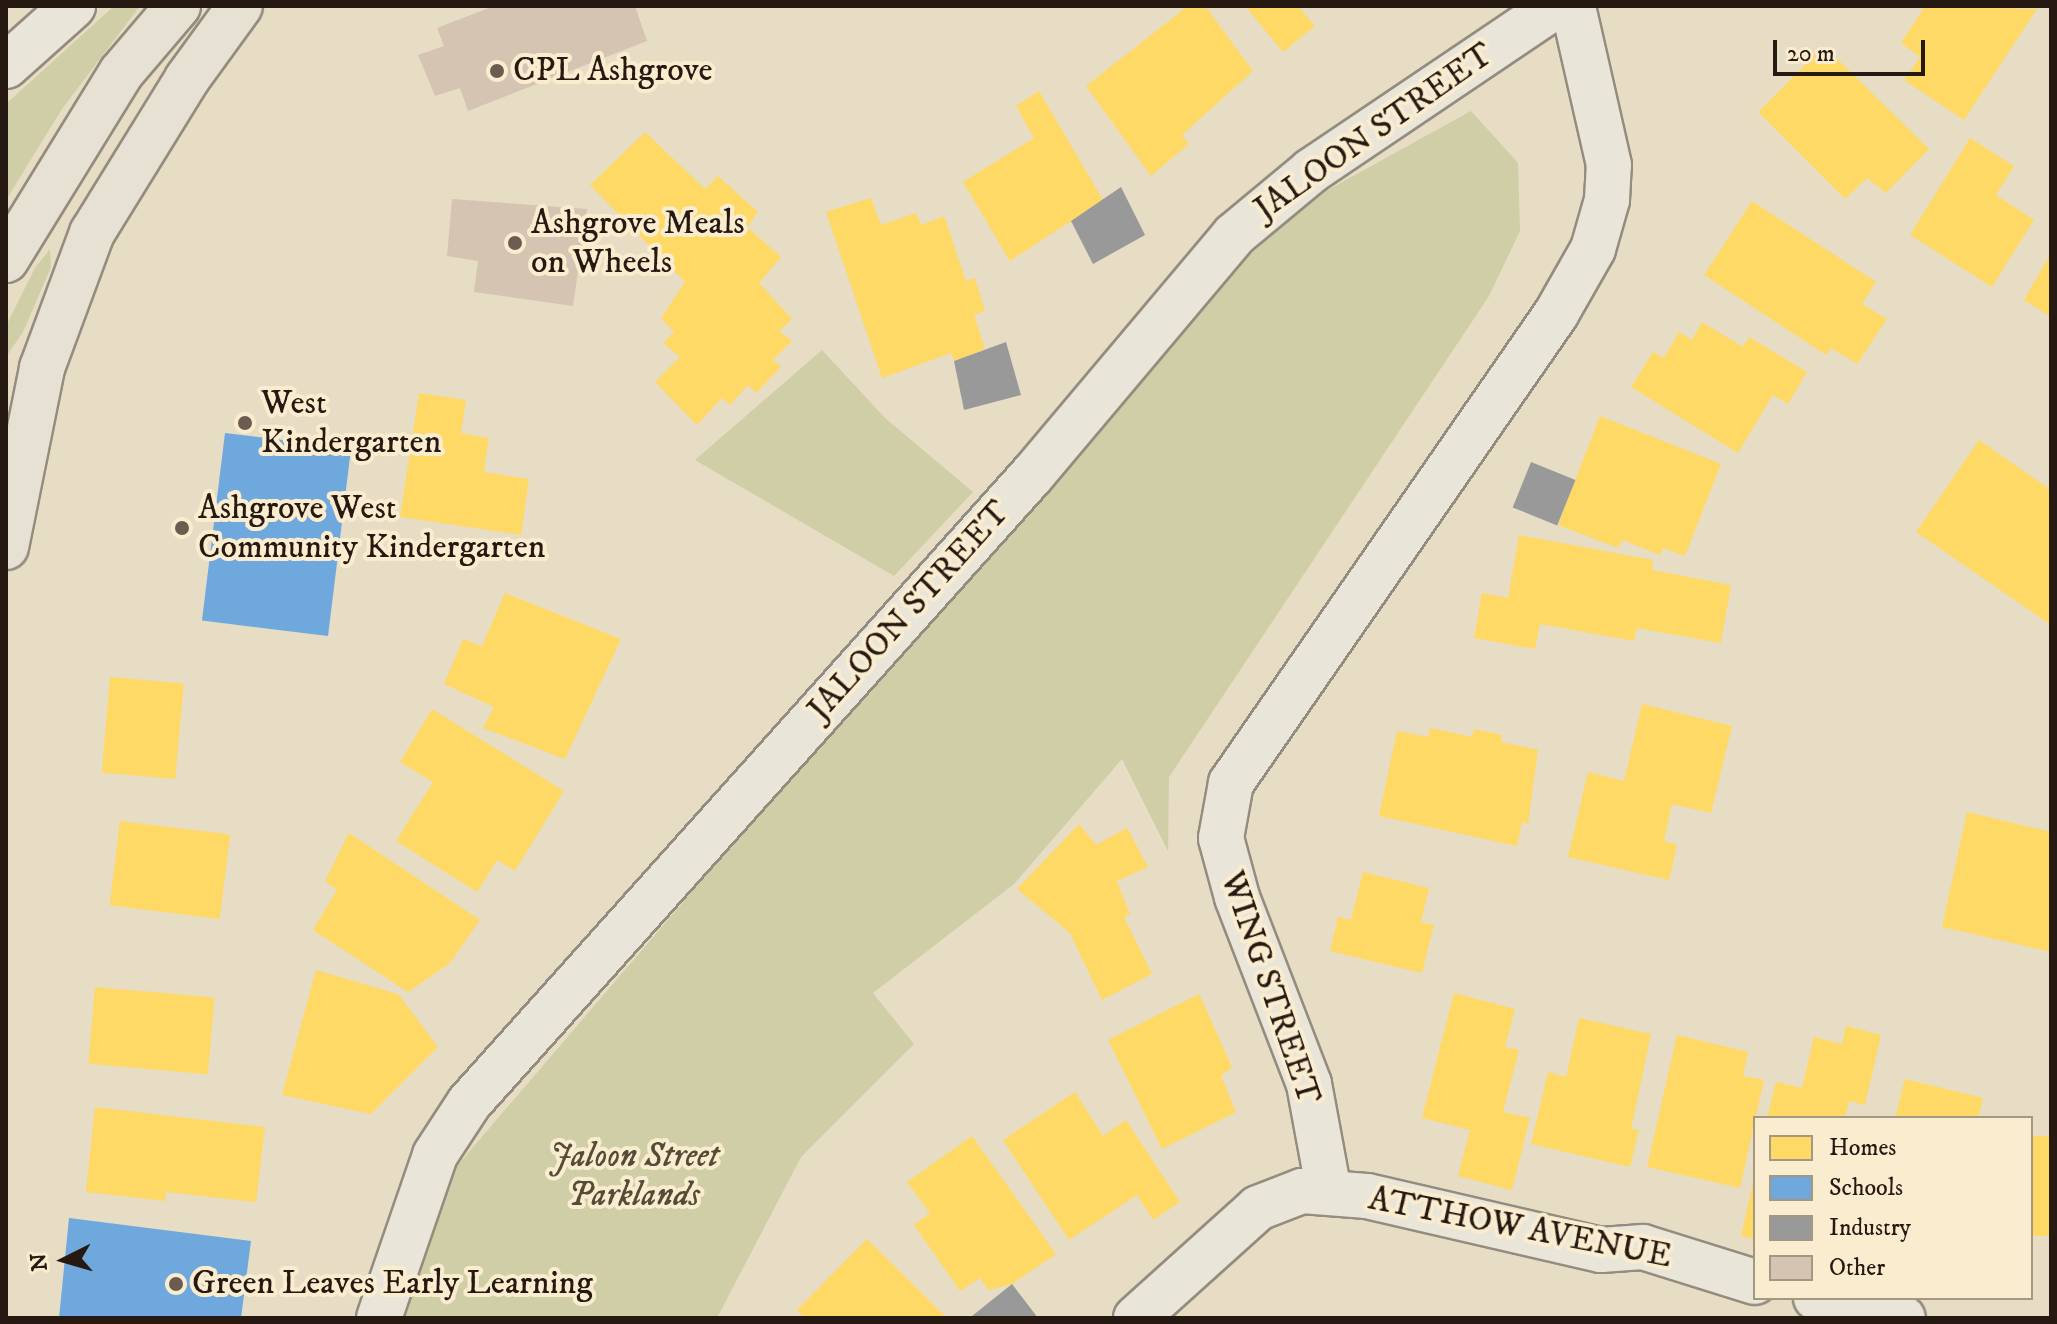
<!DOCTYPE html>
<style>
body{margin:0}
#map{position:relative;width:2057px;height:1324px;overflow:hidden;background:#e7dcc4;font-family:"IM FELL DW Pica",serif}
div>[style]{position:absolute}
.green>*{inset:0;background:#cfcea6}
.homes>*{inset:0;background:#ffd966;transform-origin:0 0}
.schools>*{inset:0;background:#6fa8dc;transform-origin:0 0}
.industry>*{inset:0;background:#999;transform-origin:0 0}
.building>*{inset:0;background:#d4c4b1}
.roads{filter:drop-shadow(2px 0 #948c7e) drop-shadow(-2px 0 #948c7e) drop-shadow(0 2px #948c7e) drop-shadow(0 -2px #948c7e)}
.street>*{height:44px;margin:-22px;padding:0 22px;transform-origin:22px;border-radius:22px;background:#eae5d9}
.secondary>*{height:44px;margin:-22px;padding:0 22px;transform-origin:22px;border-radius:22px;background:#eae5d9}
.primary>*{height:44px;margin:-22px;padding:0 22px;transform-origin:22px;border-radius:22px;background:#e7e1d3}
.dots>*{width:22px;height:22px;translate:-50% -50%;box-sizing:border-box;border:4px solid #f9eccf;border-radius:50%}
span{translate:-50% -50%;white-space:nowrap;text-align:center;line-height:1.15;-webkit-text-stroke:8px #f9eccf;paint-order:stroke}
.poi-label{font-size:34px;color:#261912}
.left{translate:0 -50%;text-align:left}
.street-label{font-size:34px;color:#261912}
.park-label{font-size:34px;color:#534c37;font-style:italic}
.frame{position:absolute;inset:0;border:8px solid #261912;pointer-events:none}
.legend{position:absolute;left:1753px;top:1116px;width:280px;height:184px;box-sizing:border-box;background:#f9eccf;border:2px solid #a59883;margin:0;padding:10px 14px;list-style:none;font-size:24px;color:#261912}
.legend li{display:flex;align-items:center;gap:16px;height:40px}
.legend b{width:40px;border:2px solid #a59883}
.north{position:absolute;left:24px;top:1220px;width:80px;height:80px;-webkit-text-stroke:6px #f9eccf;paint-order:stroke;rotate:265deg;font-size:22px;font-weight:700;line-height:32px;text-align:center;color:#261912}
.north::after{content:'';display:block;margin:auto;width:28px;height:36px;background:#261912;clip-path:polygon(50% 0,100% 100%,50% 72%,0 100%)}
.scale{position:absolute;left:1773px;top:40px;width:152px;height:36px;box-sizing:border-box;border:4px solid #261912;border-top:0;padding-left:10px;font-size:24px;line-height:28px;white-space:nowrap;color:#261912;-webkit-text-stroke:6px #f9eccf;paint-order:stroke}
</style>
<div id="map">
<div class="green">
<i style="clip-path:polygon(114px 6px,140px 6px,62px 109px,6px 200px,6px 104px)"></i>
<i style="clip-path:polygon(1471px 111px,1518px 163px,1520px 231px,1489px 296px,1169px 777px,1168px 851px,1122px 759px,1014px 884px,873px 993px,914px 1044px,801px 1157px,717px 1318px,400px 1318px,451px 1173px,1132px 378px,1235px 268px,1315px 197px)"></i>
<i style="clip-path:polygon(50px 249px,51px 267px,23px 332px,6px 357px,6px 326px,35px 268px)"></i>
<i style="clip-path:polygon(822px 350px,885px 418px,973px 492px,894px 576px,695px 460px)"></i>
</div>
<div class="homes">
<i style="clip-path:polygon(1188px 6px,1205px 6px,1253px 71px,1182px 135px,1189px 144px,1151px 176px,1086px 86px)"></i>
<i style="clip-path:polygon(1245px 6px,1298px 6px,1315px 26px,1283px 52px)"></i>
<i style="clip-path:polygon(1925px 6px,2037px 9px,1964px 120px,1904px 80px,1920px 57px,1901px 43px)"></i>
<i style="clip-path:polygon(1824px 46px,1929px 149px,1886px 193px,1867px 178px,1845px 199px,1758px 112px)"></i>
<i style="clip-path:polygon(1039px 91px,1103px 200px,1010px 261px,963px 182px,1034px 138px,1016px 106px)"></i>
<i style="clip-path:polygon(645px 132px,705px 189px,718px 176px,758px 212px,747px 227px,781px 257px,759px 283px,792px 319px,779px 331px,792px 341px,773px 360px,781px 367px,756px 393px,748px 385px,730px 405px,722px 398px,697px 425px,655px 382px,680px 357px,663px 343px,674px 332px,661px 318px,685px 282px,590px 185px)"></i>
<i style="clip-path:polygon(1970px 138px,2014px 166px,1996px 195px,2034px 220px,1992px 287px,1910px 235px)"></i>
<i style="clip-path:polygon(871px 198px,881px 225px,916px 213px,921px 225px,944px 216px,966px 281px,975px 278px,985px 311px,974px 315px,985px 349px,954px 361px,951px 353px,882px 378px,826px 212px)"></i>
<i style="clip-path:polygon(1752px 201px,1876px 282px,1862px 304px,1887px 319px,1857px 364px,1831px 348px,1826px 355px,1704px 275px)"></i>
<i style="clip-path:polygon(2051px 253px,2051px 317px,2024px 300px)"></i>
<i style="clip-path:polygon(1702px 322px,1743px 347px,1749px 337px,1807px 372px,1788px 404px,1773px 395px,1738px 453px,1631px 387px,1653px 352px,1664px 358px,1679px 332px,1692px 340px)"></i>
<i style="clip-path:polygon(419px 393px,466px 400px,461px 433px,489px 438px,484px 472px,529px 479px,521px 535px,400px 517px)"></i>
<i style="clip-path:polygon(1600px 416px,1721px 464px,1685px 556px,1663px 548px,1660px 555px,1622px 540px,1618px 548px,1558px 525px)"></i>
<i style="clip-path:polygon(1979px 440px,2051px 490px,2051px 625px,1916px 532px)"></i>
<i style="clip-path:polygon(1519px 535px,1653px 560px,1652px 570px,1731px 585px,1721px 643px,1637px 628px,1634px 641px,1540px 624px,1535px 649px,1474px 638px,1482px 593px,1508px 598px)"></i>
<i style="clip-path:polygon(505px 593px,621px 639px,565px 759px,483px 728px,494px 707px,444px 684px,463px 639px,482px 646px)"></i>
<i style="left:110px;top:677px;width:74px;height:96px;rotate:5deg"></i>
<i style="clip-path:polygon(1642px 704px,1732px 726px,1711px 813px,1672px 804px,1664px 841px,1677px 845px,1669px 880px,1568px 857px,1588px 772px,1624px 781px)"></i>
<i style="clip-path:polygon(432px 709px,564px 791px,515px 871px,497px 860px,477px 892px,396px 841px,433px 782px,400px 762px)"></i>
<i style="clip-path:polygon(1430px 728px,1472px 737px,1474px 729px,1502px 735px,1501px 742px,1538px 750px,1528px 824px,1522px 822px,1517px 846px,1379px 816px,1397px 731px,1428px 737px)"></i>
<i style="clip-path:polygon(1967px 812px,2051px 832px,2051px 952px,1942px 927px)"></i>
<i style="left:120px;top:821px;width:111px;height:85px;rotate:7deg"></i>
<i style="clip-path:polygon(1079px 824px,1096px 845px,1127px 828px,1148px 867px,1117px 881px,1130px 914px,1124px 917px,1152px 974px,1102px 1000px,1070px 933px,1017px 889px)"></i>
<i style="clip-path:polygon(349px 833px,480px 920px,450px 963px,408px 992px,313px 930px,337px 890px,325px 881px)"></i>
<i style="clip-path:polygon(1363px 872px,1429px 888px,1421px 922px,1434px 925px,1422px 973px,1330px 951px,1338px 917px,1351px 920px)"></i>
<i style="clip-path:polygon(316px 970px,398px 994px,438px 1047px,371px 1114px,282px 1095px)"></i>
<i style="left:95px;top:987px;width:120px;height:77px;rotate:5deg"></i>
<i style="clip-path:polygon(1454px 993px,1515px 1009px,1505px 1047px,1519px 1050px,1503px 1112px,1530px 1118px,1512px 1190px,1458px 1176px,1470px 1130px,1422px 1118px)"></i>
<i style="clip-path:polygon(1199px 994px,1232px 1067px,1221px 1076px,1236px 1112px,1162px 1149px,1108px 1040px)"></i>
<i style="clip-path:polygon(1579px 1018px,1651px 1034px,1631px 1129px,1639px 1130px,1630px 1167px,1531px 1144px,1548px 1072px,1566px 1077px)"></i>
<i style="clip-path:polygon(1846px 1026px,1881px 1035px,1865px 1105px,1849px 1101px,1845px 1118px,1767px 1118px,1776px 1082px,1802px 1088px,1814px 1037px,1842px 1044px)"></i>
<i style="clip-path:polygon(1677px 1035px,1748px 1052px,1743px 1076px,1764px 1080px,1740px 1188px,1647px 1167px)"></i>
<i style="clip-path:polygon(1905px 1079px,1983px 1098px,1978px 1118px,1895px 1118px)"></i>
<i style="clip-path:polygon(1075px 1092px,1103px 1136px,1126px 1120px,1180px 1202px,1153px 1220px,1137px 1195px,1069px 1240px,1003px 1140px)"></i>
<i style="clip-path:polygon(95px 1107px,265px 1127px,256px 1202px,166px 1192px,165px 1201px,86px 1192px)"></i>
<i style="clip-path:polygon(972px 1136px,1056px 1254px,1012px 1284px,988px 1290px,980px 1278px,960px 1291px,914px 1225px,930px 1213px,907px 1182px)"></i>
<i style="left:2051px;top:1136px;width:100px;height:20px;rotate:90deg"></i>
<i style="clip-path:polygon(1754px 1178px,1755px 1178px,1755px 1239px,1741px 1236px)"></i>
<i style="clip-path:polygon(867px 1239px,947px 1318px,805px 1318px,797px 1310px)"></i>
</div>
<div class="schools">
<i style="left:225px;top:433px;width:127px;height:189px;rotate:7deg"></i>
<i style="clip-path:polygon(69px 1218px,251px 1241px,241px 1318px,59px 1318px)"></i>
</div>
<div class="industry">
<i style="clip-path:polygon(1121px 187px,1145px 235px,1093px 264px,1071px 221px)"></i>
<i style="clip-path:polygon(1006px 342px,1021px 395px,964px 410px,954px 361px)"></i>
<i style="left:1531px;top:462px;width:48px;height:49px;rotate:22deg"></i>
<i style="clip-path:polygon(1012px 1284px,1038px 1318px,973px 1318px,972px 1316px)"></i>
</div>
<div class="building">
<i style="clip-path:polygon(494px 6px,635px 6px,647px 41px,468px 111px,460px 88px,435px 96px,418px 55px,444px 46px,437px 28px)"></i>
<i style="clip-path:polygon(452px 199px,587px 209px,573px 306px,474px 292px,478px 261px,447px 256px)"></i>
</div>
<div class="roads">
<div class="street">
<i style="left:1329px;top:1192px;width:110px;rotate:-100.5deg"></i>
<i style="left:1309px;top:1084px;width:200px;rotate:-111.1deg"></i>
<i style="left:1237px;top:897px;width:61px;rotate:-105.2deg"></i>
<i style="left:1221px;top:838px;width:56px;rotate:-79.7deg"></i>
<i style="left:1231px;top:783px;width:571px;rotate:-55.28deg"></i>
<i style="left:1556px;top:314px;width:75px;rotate:-60.4deg"></i>
<i style="left:1593px;top:249px;width:51px;rotate:-74.1deg"></i>
<i style="left:1607px;top:200px;width:35px;rotate:-87deg"></i>
<i style="left:1609px;top:165px;width:163px;rotate:-102.8deg"></i>
<i style="left:1816px;top:1298px;width:89px;rotate:12.9deg"></i>
<i style="left:379px;top:1318px;width:172px;rotate:-71deg"></i>
<i style="left:435px;top:1155px;width:62px;rotate:-56.8deg"></i>
<i style="left:469px;top:1103px;width:845px;rotate:-48.12deg"></i>
<i style="left:1033px;top:474px;width:312px;rotate:-49.9deg"></i>
<i style="left:1234px;top:235px;width:100px;rotate:-39.7deg"></i>
<i style="left:1311px;top:171px;width:295px;rotate:-34deg"></i>
<i style="left:1136px;top:1318px;width:164px;rotate:-42deg"></i>
<i style="left:1258px;top:1208px;width:47px;rotate:-21.1deg"></i>
<i style="left:1302px;top:1191px;width:65px;rotate:4.4deg"></i>
<i style="left:1367px;top:1196px;width:240px;rotate:13deg"></i>
<i style="left:1601px;top:1250px;width:42px;rotate:-4.1deg"></i>
<i style="left:1643px;top:1247px;width:117px;rotate:17.4deg"></i>
</div>
<div class="secondary">
<i style="left:6px;top:66px;width:90px;rotate:-41.8deg"></i>
</div>
<div class="primary">
<i style="left:6px;top:260px;width:220px;rotate:-58.4deg"></i>
<i style="left:121px;top:73px;width:88px;rotate:-49.6deg"></i>
<i style="left:6px;top:547px;width:183px;rotate:-78.6deg"></i>
<i style="left:42px;top:368px;width:144px;rotate:-69.7deg"></i>
<i style="left:92px;top:233px;width:181px;rotate:-58.3deg"></i>
<i style="left:187px;top:79px;width:90px;rotate:-54deg"></i>
</div>
</div>
<div class="dots">
<i style="left:497px;top:71px;background:#6a5d50"></i>
<i style="left:515px;top:243px;background:#6a5d50"></i>
<i style="left:245px;top:423px;background:#6a5d50"></i>
<i style="left:182px;top:528px;background:#6a5d50"></i>
<i style="left:176px;top:1284px;background:#6a5d50"></i>
</div>
<div class="poi-label">
<span class="left" style="left:513px;top:71px">CPL Ashgrove</span>
<span class="left" style="left:531px;top:243px">Ashgrove Meals<br>on Wheels</span>
<span class="left" style="left:261px;top:423px">West<br>Kindergarten</span>
<span class="left" style="left:198px;top:528px">Ashgrove West<br>Community Kindergarten</span>
<span class="left" style="left:192px;top:1284px">Green Leaves Early Learning</span>
</div>
<div class="street-label">
<span style="left:1374px;top:132px;rotate:-35deg">JALOON STREET</span>
<span style="left:909px;top:611px;rotate:-48deg">JALOON STREET</span>
<span style="left:1270px;top:988px;rotate:71deg">WING STREET</span>
<span style="left:1520px;top:1228px;rotate:11deg">ATTHOW AVENUE</span>
</div>
<div class="park-label">
<span style="left:634px;top:1176px">Jaloon Street<br>Parklands</span>
</div>
<div class="frame"></div>
<ul class="legend">
<li><b style="height:22px;background:#ffd966"></b>Homes</li>
<li><b style="height:22px;background:#6fa8dc"></b>Schools</li>
<li><b style="height:22px;background:#999"></b>Industry</li>
<li><b style="height:22px;background:#d4c4b1"></b>Other</li>
</ul>
<div class="north">N</div>
<div class="scale">20 m</div>
</div>
